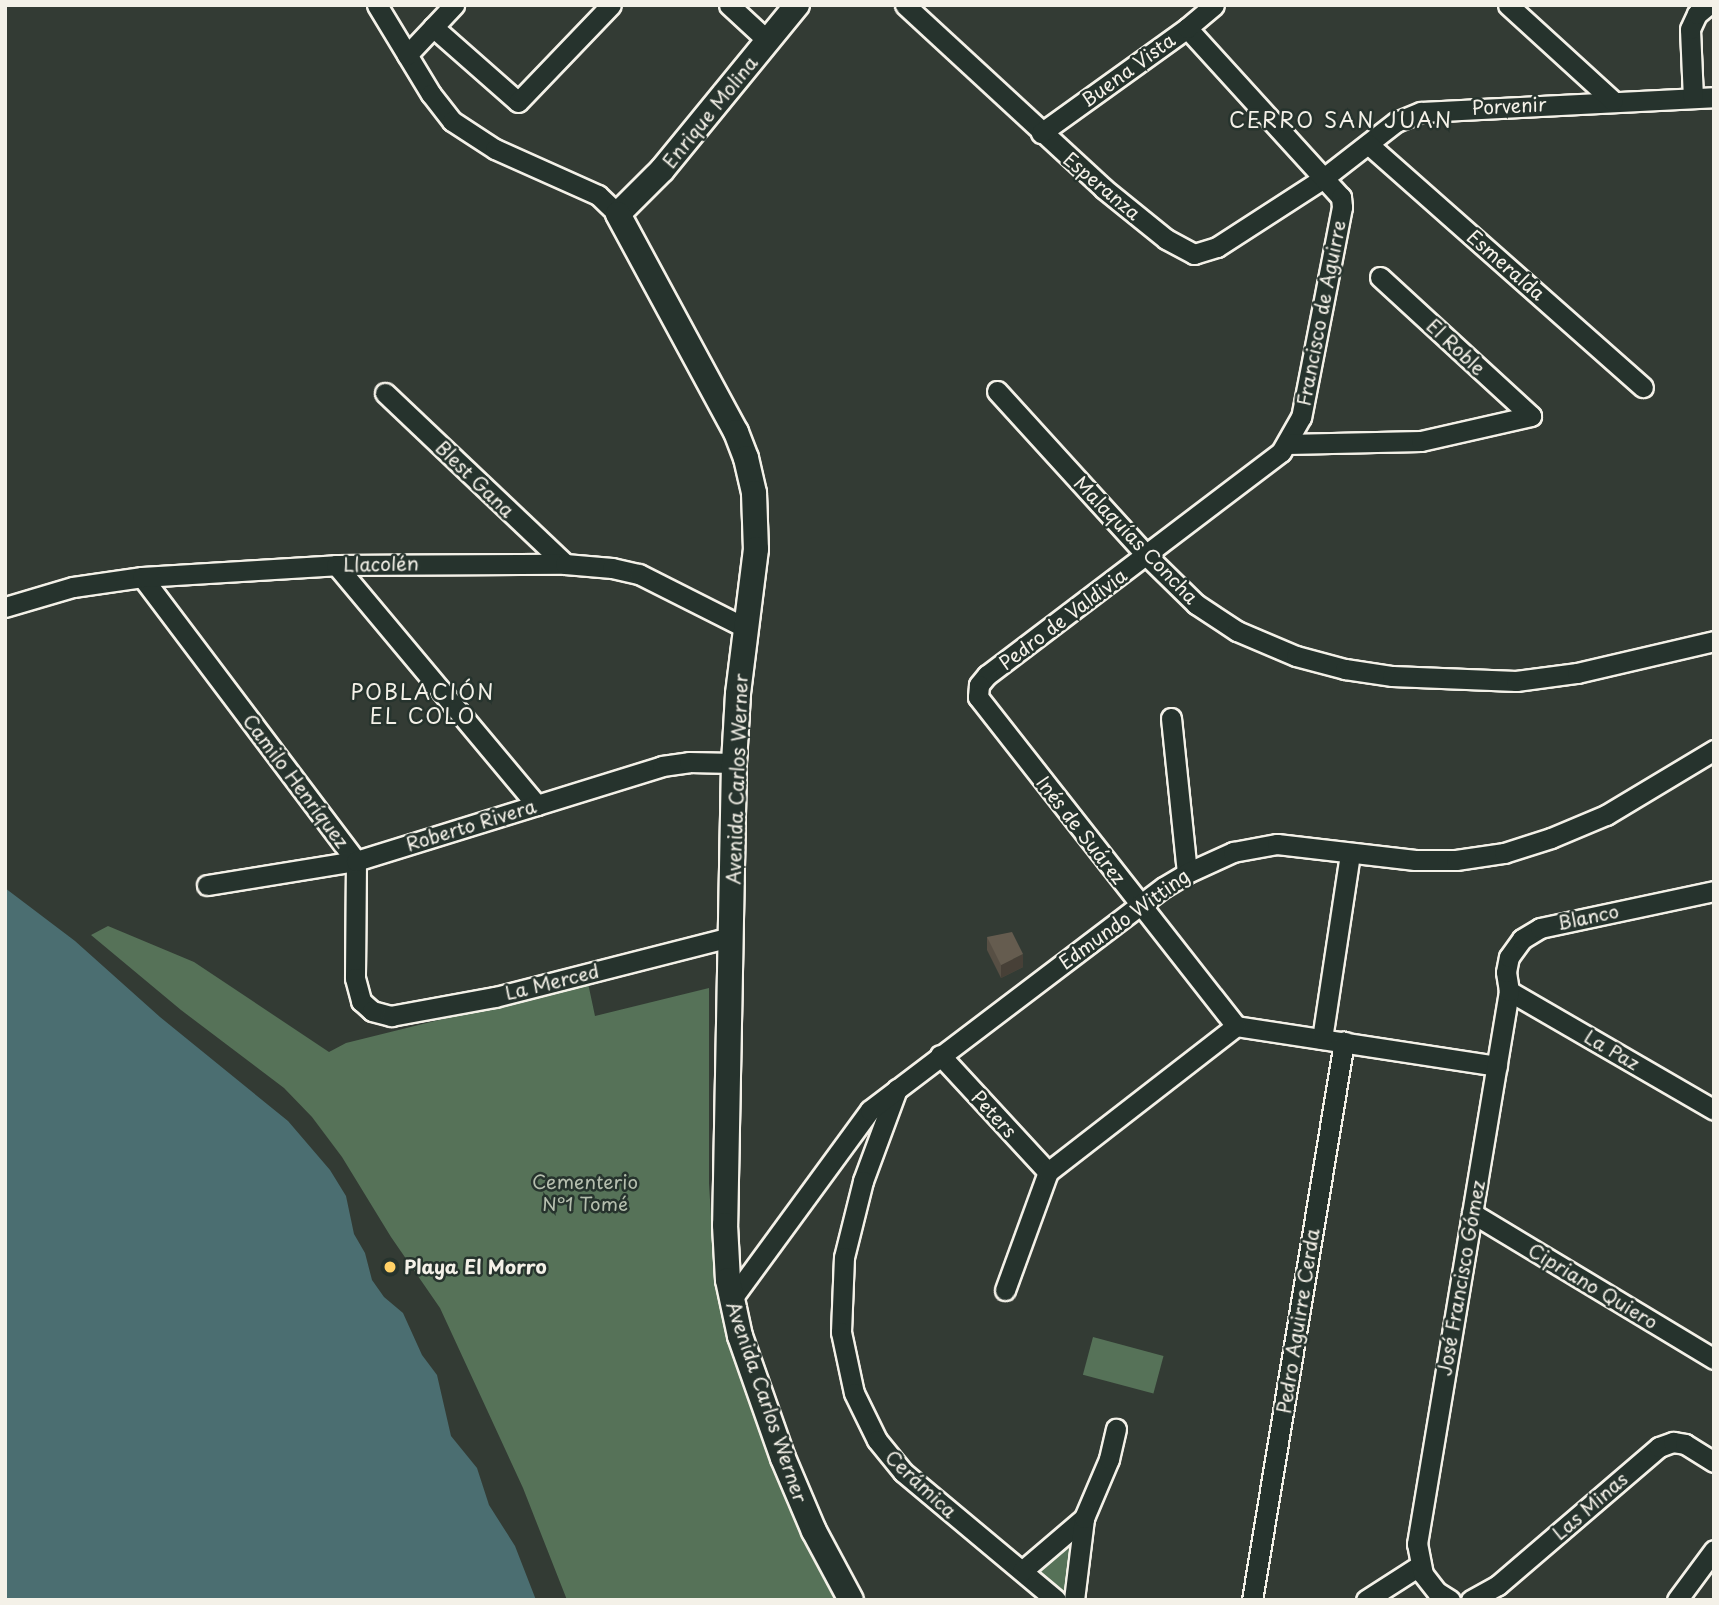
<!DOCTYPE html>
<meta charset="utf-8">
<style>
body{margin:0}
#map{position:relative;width:1719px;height:1605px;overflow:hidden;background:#333b34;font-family:"Playpen Sans",sans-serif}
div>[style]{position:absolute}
.green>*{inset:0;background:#567258;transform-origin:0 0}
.water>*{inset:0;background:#4b6e71}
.roads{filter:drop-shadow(2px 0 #f4f1e8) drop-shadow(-2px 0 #f4f1e8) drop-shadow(0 2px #f4f1e8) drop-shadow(0 -2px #f4f1e8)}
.minor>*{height:19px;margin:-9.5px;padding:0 9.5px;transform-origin:9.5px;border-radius:9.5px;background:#26332d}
.major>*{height:24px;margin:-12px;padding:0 12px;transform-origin:12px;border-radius:12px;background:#26332d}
.wall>*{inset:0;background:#574f44}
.shaded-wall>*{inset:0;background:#474037}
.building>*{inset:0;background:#655c4f}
.dots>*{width:19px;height:19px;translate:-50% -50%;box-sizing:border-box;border:4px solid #26332d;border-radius:50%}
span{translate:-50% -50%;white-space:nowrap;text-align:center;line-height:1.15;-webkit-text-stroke:5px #26332d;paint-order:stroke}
.street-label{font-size:19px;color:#f4f1e8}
.park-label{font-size:19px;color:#b5beae}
.poi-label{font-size:19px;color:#f4f1e8;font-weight:700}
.left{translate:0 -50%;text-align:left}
.neighbourhood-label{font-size:21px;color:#f4f1e8;letter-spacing:2px}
.frame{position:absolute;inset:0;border:7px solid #f4f1e8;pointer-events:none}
</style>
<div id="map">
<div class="green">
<i style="clip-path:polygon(108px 926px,194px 962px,329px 1052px,346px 1043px,588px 983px,595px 1016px,709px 988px,709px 1183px,715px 1284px,723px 1320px,788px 1507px,838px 1600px,567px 1600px,523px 1488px,440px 1308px,391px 1237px,342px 1157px,312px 1117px,284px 1088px,181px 1010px,91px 935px)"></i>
<i style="left:1093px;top:1337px;width:73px;height:39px;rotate:15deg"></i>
<i style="clip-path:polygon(1073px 1533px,1069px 1598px,1031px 1571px)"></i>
</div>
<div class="water">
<i style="clip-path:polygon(5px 888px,75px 941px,160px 1017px,288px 1121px,330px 1170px,346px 1196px,354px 1234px,365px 1253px,372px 1280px,384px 1297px,403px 1313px,422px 1355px,437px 1375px,451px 1436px,477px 1468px,489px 1505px,515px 1546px,536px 1600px,5px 1600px)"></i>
</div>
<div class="roads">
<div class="minor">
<i style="left:377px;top:5px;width:104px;rotate:58.8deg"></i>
<i style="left:431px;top:94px;width:34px;rotate:52deg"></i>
<i style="left:452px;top:121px;width:51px;rotate:33.1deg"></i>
<i style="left:495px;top:149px;width:113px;rotate:24.1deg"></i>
<i style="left:598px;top:195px;width:28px;rotate:44deg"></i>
<i style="left:729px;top:5px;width:53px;rotate:42.7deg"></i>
<i style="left:905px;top:5px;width:270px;rotate:42.7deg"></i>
<i style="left:1103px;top:188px;width:81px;rotate:39deg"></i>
<i style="left:1166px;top:239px;width:32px;rotate:28deg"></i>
<i style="left:1194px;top:254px;width:24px;rotate:-17deg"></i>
<i style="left:1217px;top:247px;width:129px;rotate:-32.9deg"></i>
<i style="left:1325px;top:177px;width:90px;rotate:-37.8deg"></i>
<i style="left:1396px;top:122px;width:27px;rotate:-22deg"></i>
<i style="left:1421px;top:112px;width:293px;rotate:-2.9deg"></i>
<i style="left:1508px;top:5px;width:142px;rotate:42.4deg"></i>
<i style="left:433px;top:27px;width:113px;rotate:41.4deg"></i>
<i style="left:518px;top:102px;width:134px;rotate:-46.2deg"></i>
<i style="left:1187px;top:28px;width:229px;rotate:47.7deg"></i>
<i style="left:1341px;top:197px;width:10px;rotate:84deg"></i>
<i style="left:1342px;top:207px;width:214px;rotate:101deg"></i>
<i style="left:1301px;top:417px;width:40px;rotate:119.7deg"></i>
<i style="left:1281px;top:452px;width:369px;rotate:142.8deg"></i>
<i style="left:987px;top:675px;width:13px;rotate:129deg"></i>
<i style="left:979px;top:685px;width:12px;rotate:95deg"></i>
<i style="left:978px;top:697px;width:418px;rotate:51.9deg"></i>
<i style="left:1236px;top:1026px;width:264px;rotate:8.7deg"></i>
<i style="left:407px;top:55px;width:69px;rotate:-46.8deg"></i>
<i style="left:1693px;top:98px;width:69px;rotate:-92.5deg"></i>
<i style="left:1690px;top:29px;width:17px;rotate:-65deg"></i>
<i style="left:1697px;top:14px;width:14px;rotate:-39deg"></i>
<i style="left:1041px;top:133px;width:180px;rotate:-35.7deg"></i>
<i style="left:1187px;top:28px;width:35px;rotate:-40deg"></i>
<i style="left:1368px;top:144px;width:367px;rotate:41.5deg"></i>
<i style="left:1380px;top:277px;width:205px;rotate:42.6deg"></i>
<i style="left:997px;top:391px;width:223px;rotate:47.7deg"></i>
<i style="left:1147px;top:556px;width:69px;rotate:44.4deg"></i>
<i style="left:1196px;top:604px;width:49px;rotate:33.4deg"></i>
<i style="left:1237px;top:631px;width:64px;rotate:23deg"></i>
<i style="left:1296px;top:656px;width:51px;rotate:14.9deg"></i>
<i style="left:1345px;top:669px;width:48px;rotate:8.5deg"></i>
<i style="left:1392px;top:676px;width:124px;rotate:2.3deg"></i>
<i style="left:1516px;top:681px;width:62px;rotate:-7.5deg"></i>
<i style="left:1577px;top:673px;width:141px;rotate:-13.1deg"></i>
<i style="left:385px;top:393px;width:248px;rotate:43.5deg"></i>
<i style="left:1287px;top:444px;width:134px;rotate:-1.3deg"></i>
<i style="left:1421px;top:441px;width:113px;rotate:-12.8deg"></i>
<i style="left:336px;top:565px;width:313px;rotate:50.1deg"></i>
<i style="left:142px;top:577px;width:356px;rotate:53deg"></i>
<i style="left:356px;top:861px;width:117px;rotate:90.5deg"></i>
<i style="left:355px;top:978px;width:24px;rotate:75deg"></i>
<i style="left:361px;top:1001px;width:15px;rotate:42deg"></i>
<i style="left:372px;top:1011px;width:20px;rotate:15deg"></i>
<i style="left:391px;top:1016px;width:106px;rotate:-10.4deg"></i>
<i style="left:495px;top:997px;width:244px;rotate:-14.3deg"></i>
<i style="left:5px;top:607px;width:71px;rotate:-16.4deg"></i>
<i style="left:73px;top:587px;width:70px;rotate:-8.2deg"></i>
<i style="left:142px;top:577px;width:194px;rotate:-3.5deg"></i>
<i style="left:336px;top:565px;width:229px;rotate:-0.3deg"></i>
<i style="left:565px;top:564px;width:47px;rotate:4.9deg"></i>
<i style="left:612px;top:568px;width:28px;rotate:13deg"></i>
<i style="left:639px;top:574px;width:120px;rotate:26.8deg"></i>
<i style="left:1171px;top:718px;width:156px;rotate:84.1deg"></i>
<i style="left:207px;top:885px;width:151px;rotate:-9.2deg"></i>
<i style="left:356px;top:861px;width:320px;rotate:-17.2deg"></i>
<i style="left:662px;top:766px;width:27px;rotate:-8deg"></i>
<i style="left:689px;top:762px;width:45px;rotate:1.3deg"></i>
<i style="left:1509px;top:991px;width:237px;rotate:30.1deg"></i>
<i style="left:1322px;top:1039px;width:187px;rotate:-81.4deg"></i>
<i style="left:940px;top:1055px;width:159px;rotate:47.3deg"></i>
<i style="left:897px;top:1089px;width:98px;rotate:110.3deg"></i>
<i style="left:863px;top:1181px;width:78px;rotate:104deg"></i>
<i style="left:844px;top:1257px;width:75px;rotate:92.3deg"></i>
<i style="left:841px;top:1332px;width:62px;rotate:78deg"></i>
<i style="left:854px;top:1393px;width:52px;rotate:63.9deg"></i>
<i style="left:877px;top:1440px;width:41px;rotate:50.9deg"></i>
<i style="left:903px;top:1472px;width:199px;rotate:39.9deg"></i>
<i style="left:1472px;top:1213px;width:283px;rotate:31.1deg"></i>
<i style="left:1005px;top:1290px;width:126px;rotate:-70deg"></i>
<i style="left:1048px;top:1172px;width:238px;rotate:-37.8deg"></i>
<i style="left:731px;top:1300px;width:235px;rotate:-53.8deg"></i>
<i style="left:870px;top:1110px;width:369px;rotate:-37.2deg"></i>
<i style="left:1164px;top:887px;width:27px;rotate:-31deg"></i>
<i style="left:1187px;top:873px;width:51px;rotate:-24.5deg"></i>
<i style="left:1233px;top:852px;width:45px;rotate:-10.3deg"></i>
<i style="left:1277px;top:844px;width:139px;rotate:6.6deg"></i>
<i style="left:1415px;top:860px;width:41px"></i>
<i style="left:1456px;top:860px;width:49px;rotate:-8.3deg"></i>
<i style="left:1504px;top:853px;width:49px;rotate:-17.7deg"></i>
<i style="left:1551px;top:838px;width:60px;rotate:-22.7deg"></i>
<i style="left:1606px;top:815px;width:126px;rotate:-31deg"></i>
<i style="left:1022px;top:1571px;width:82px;rotate:-40.5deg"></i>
<i style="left:1074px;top:1600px;width:83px;rotate:-83deg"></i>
<i style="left:1084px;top:1518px;width:64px;rotate:-67deg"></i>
<i style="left:1109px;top:1459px;width:31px;rotate:-77deg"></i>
<i style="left:1252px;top:1600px;width:566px;rotate:-80.64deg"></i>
<i style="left:1366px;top:1600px;width:63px;rotate:-32.7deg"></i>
<i style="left:1450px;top:1600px;width:15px;rotate:-148deg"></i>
<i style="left:1437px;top:1592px;width:23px;rotate:-128deg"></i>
<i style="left:1423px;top:1574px;width:31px;rotate:-101deg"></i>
<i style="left:1417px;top:1544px;width:561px;rotate:-80.55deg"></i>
<i style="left:1509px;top:991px;width:19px;rotate:-99deg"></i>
<i style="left:1506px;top:972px;width:15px;rotate:-79deg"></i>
<i style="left:1509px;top:957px;width:22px;rotate:-54deg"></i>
<i style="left:1522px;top:939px;width:21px;rotate:-31deg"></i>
<i style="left:1540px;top:928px;width:178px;rotate:-12deg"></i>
<i style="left:1471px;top:1600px;width:31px;rotate:-29deg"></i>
<i style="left:1498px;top:1585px;width:212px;rotate:-40.6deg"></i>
<i style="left:1659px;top:1447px;width:15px;rotate:-20deg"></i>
<i style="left:1673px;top:1442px;width:12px;rotate:9deg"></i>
<i style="left:1685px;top:1444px;width:34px;rotate:32deg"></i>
<i style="left:1677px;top:1600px;width:62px;rotate:-53.5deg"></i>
</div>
<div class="major">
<i style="left:797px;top:5px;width:213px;rotate:129.3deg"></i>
<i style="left:662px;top:170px;width:62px;rotate:135deg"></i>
<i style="left:618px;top:214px;width:248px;rotate:61.6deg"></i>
<i style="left:736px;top:432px;width:28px;rotate:69deg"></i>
<i style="left:746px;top:458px;width:36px;rotate:77deg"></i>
<i style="left:754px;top:493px;width:56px;rotate:88deg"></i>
<i style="left:756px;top:549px;width:146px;rotate:97.1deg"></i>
<i style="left:738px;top:694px;width:69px;rotate:93.3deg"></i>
<i style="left:734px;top:763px;width:462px;rotate:91.1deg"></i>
<i style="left:725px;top:1225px;width:55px;rotate:86.9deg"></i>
<i style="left:728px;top:1280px;width:57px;rotate:77.9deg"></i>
<i style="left:740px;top:1336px;width:129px;rotate:70.6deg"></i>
<i style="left:783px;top:1458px;width:79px;rotate:67deg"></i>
<i style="left:814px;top:1531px;width:78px;rotate:61.8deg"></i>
</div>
</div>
<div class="wall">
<i style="clip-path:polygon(987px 937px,1023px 967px,1001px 978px,987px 950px)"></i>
</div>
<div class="shaded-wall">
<i style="clip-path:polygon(1023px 954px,1023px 967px,1001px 978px,1001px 965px)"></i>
</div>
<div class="building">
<i style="clip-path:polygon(1012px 932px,1023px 954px,1001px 965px,987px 937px)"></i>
</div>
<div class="dots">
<i style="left:390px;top:1267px;background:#ffd166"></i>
</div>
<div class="street-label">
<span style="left:1128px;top:70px;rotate:-36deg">Buena Vista</span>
<span style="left:1509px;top:106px;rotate:-3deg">Porvenir</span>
<span style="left:710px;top:112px;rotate:-51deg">Enrique Molina</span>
<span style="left:1102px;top:186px;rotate:40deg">Esperanza</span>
<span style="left:1506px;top:265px;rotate:41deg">Esmeralda</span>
<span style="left:1321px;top:313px;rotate:-79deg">Francisco de Aguirre</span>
<span style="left:1456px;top:347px;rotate:43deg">El Roble</span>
<span style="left:475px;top:479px;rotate:44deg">Blest Gana</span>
<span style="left:1136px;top:540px;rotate:46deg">Malaquías Concha</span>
<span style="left:381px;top:564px;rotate:-1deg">Llacolén</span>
<span style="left:1063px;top:619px;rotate:-37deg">Pedro de Valdivia</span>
<span style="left:737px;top:779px;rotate:-88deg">Avenida Carlos Werner</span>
<span style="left:296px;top:781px;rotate:53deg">Camilo Henríquez</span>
<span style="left:471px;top:825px;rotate:-17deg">Roberto Rivera</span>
<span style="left:1081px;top:830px;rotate:52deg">Inés de Suárez</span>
<span style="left:1588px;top:917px;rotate:-12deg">Blanco</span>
<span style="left:1124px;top:919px;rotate:-36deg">Edmundo Witting</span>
<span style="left:552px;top:982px;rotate:-14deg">La Merced</span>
<span style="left:1612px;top:1050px;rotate:30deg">La Paz</span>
<span style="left:994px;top:1114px;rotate:47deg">Peters</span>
<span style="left:1461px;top:1278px;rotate:-80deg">José Francisco Gómez</span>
<span style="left:1593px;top:1286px;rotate:31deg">Cipriano Quiero</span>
<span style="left:1298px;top:1321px;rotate:-81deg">Pedro Aguirre Cerda</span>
<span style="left:767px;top:1402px;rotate:71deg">Avenida Carlos Werner</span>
<span style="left:921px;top:1484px;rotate:43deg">Cerámica</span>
<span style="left:1590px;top:1506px;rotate:-41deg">Las Minas</span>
</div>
<div class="park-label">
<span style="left:585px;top:1193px">Cementerio<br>N°1 Tomé</span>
</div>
<div class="poi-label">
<span class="left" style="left:404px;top:1267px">Playa El Morro</span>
</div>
<div class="neighbourhood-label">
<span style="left:1341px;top:119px">CERRO SAN JUAN</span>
<span style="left:423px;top:703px">POBLACIÓN<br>EL COLO</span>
</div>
<div class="frame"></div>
</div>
